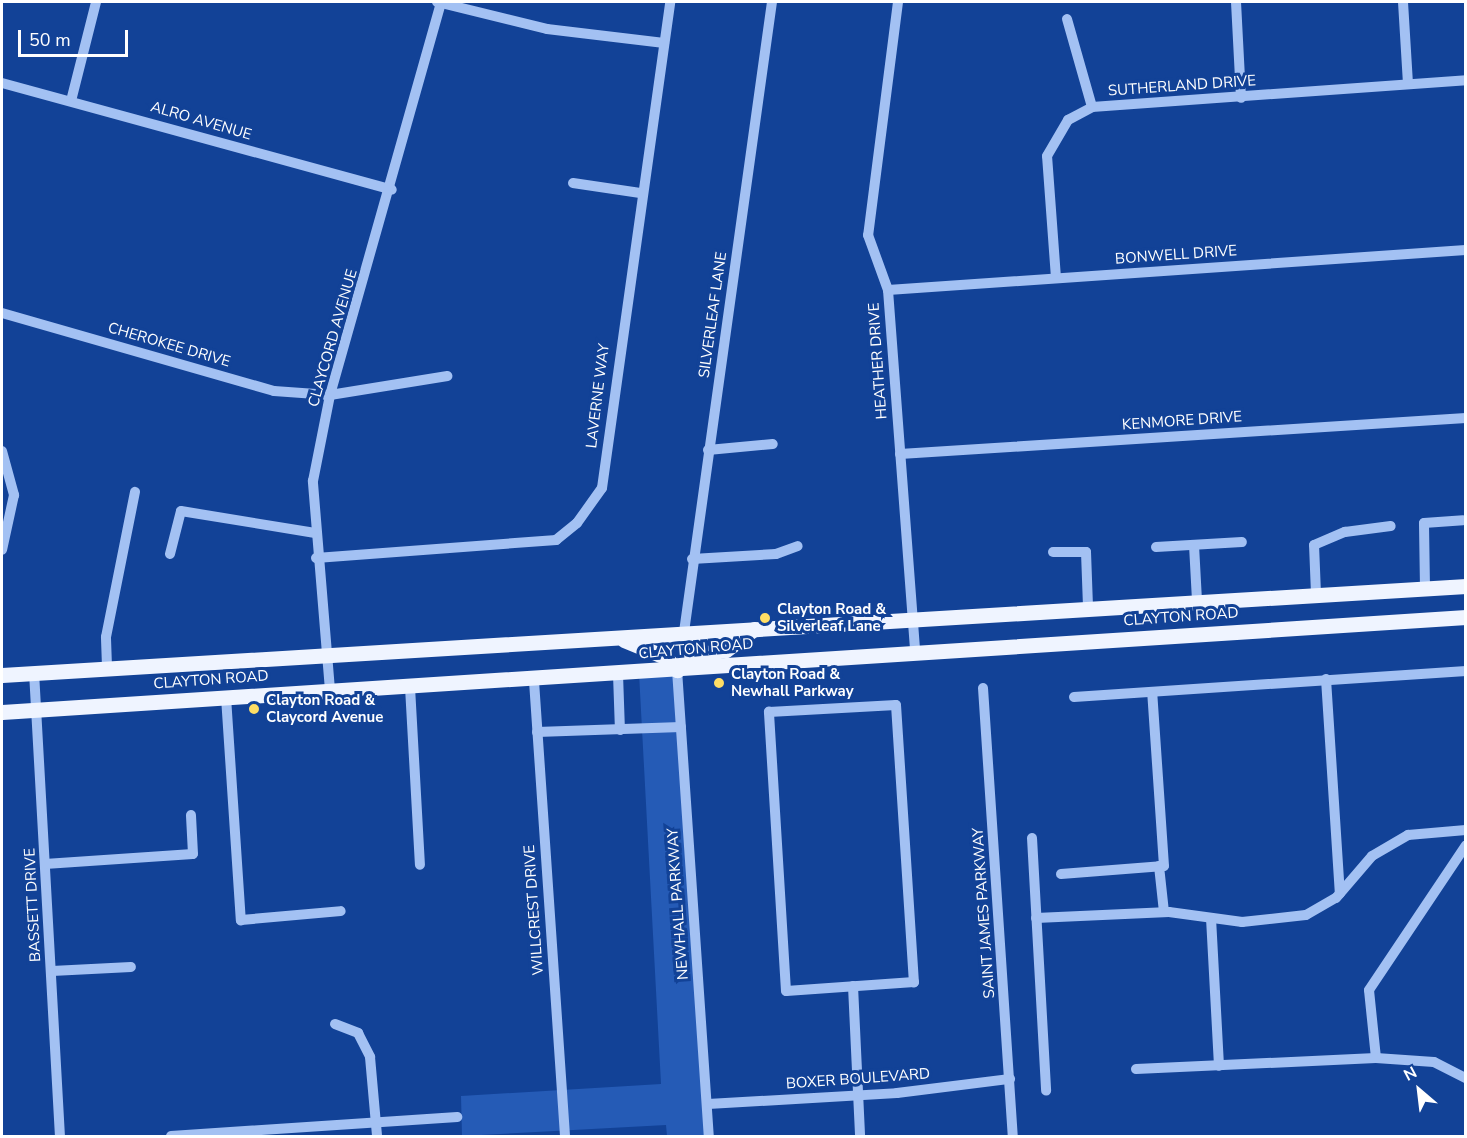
<!DOCTYPE html>
<style>
body{margin:0}
#map{position:relative;width:1467px;height:1138px;overflow:hidden;background:#124297;font-family:"Nunito Sans",sans-serif}
div>[style]{position:absolute}
.green>*{inset:0;background:#255bb6}
.minor>*{height:10px;margin:-5px;padding:0 5px;transform-origin:5px;border-radius:5px;background:#a3c1f3}
.major>*{height:15px;margin:-7.5px;padding:0 7.5px;transform-origin:7.5px;border-radius:7.5px;background:#eff4ff}
.dots>*{width:16px;height:16px;translate:-50% -50%;box-sizing:border-box;border:3px solid #124297;border-radius:50%}
span{translate:-50% -50%;white-space:nowrap;text-align:center;line-height:1.15;-webkit-text-stroke:6px #124297;paint-order:stroke}
.street-label{font-size:15px;color:#fff}
.poi-label{font-size:15px;color:#fff;font-weight:700}
.left{translate:0 -50%;text-align:left}
.frame{position:absolute;inset:0;border:3px solid #fff;pointer-events:none}
.north{position:absolute;left:1389px;top:1060px;width:60px;height:60px;-webkit-text-stroke:4px #124297;paint-order:stroke;rotate:332deg;font-size:16px;font-weight:700;line-height:24px;text-align:center;color:#fff}
.north::after{content:'';display:block;margin:auto;width:21px;height:27px;background:#fff;clip-path:polygon(50% 0,100% 100%,50% 72%,0 100%)}
.scale{position:absolute;left:18px;top:30px;width:110px;height:27px;box-sizing:border-box;border:3px solid #fff;border-top:0;padding-left:8px;font-size:18px;line-height:21px;white-space:nowrap;color:#fff;-webkit-text-stroke:4px #124297;paint-order:stroke}
</style>
<div id="map">
<div class="green">
<i style="clip-path:polygon(677px 670px,709px 1136px,667px 1136px,666px 1125px,462px 1136px,461px 1096px,661px 1084px,639px 673px)"></i>
</div>
<div class="minor">
<i style="left:437px;top:2px;width:113px;rotate:13.8deg"></i>
<i style="left:547px;top:29px;width:118px;rotate:6.8deg"></i>
<i style="left:898px;top:2px;width:235px;rotate:97.3deg"></i>
<i style="left:868px;top:235px;width:59px;rotate:70deg"></i>
<i style="left:888px;top:290px;width:362px;rotate:85.7deg"></i>
<i style="left:1236px;top:2px;width:96px;rotate:87deg"></i>
<i style="left:1403px;top:2px;width:82px;rotate:86.5deg"></i>
<i style="left:1067px;top:19px;width:91px;rotate:74.1deg"></i>
<i style="left:2px;top:83px;width:404px;rotate:15.3deg"></i>
<i style="left:71px;top:101px;width:102px;rotate:-75.8deg"></i>
<i style="left:573px;top:183px;width:68px;rotate:8.5deg"></i>
<i style="left:1056px;top:278px;width:122px;rotate:-94.2deg"></i>
<i style="left:1047px;top:156px;width:42px;rotate:-59.7deg"></i>
<i style="left:1068px;top:120px;width:27px;rotate:-28deg"></i>
<i style="left:1092px;top:107px;width:375px;rotate:-4.1deg"></i>
<i style="left:888px;top:290px;width:579px;rotate:-3.96deg"></i>
<i style="left:2px;top:313px;width:283px;rotate:16deg"></i>
<i style="left:274px;top:391px;width:56px;rotate:4.1deg"></i>
<i style="left:330px;top:395px;width:119px;rotate:-9.2deg"></i>
<i style="left:708px;top:450px;width:65px;rotate:-5.3deg"></i>
<i style="left:2px;top:451px;width:46px;rotate:74.7deg"></i>
<i style="left:14px;top:495px;width:56px;rotate:102.3deg"></i>
<i style="left:900px;top:454px;width:567px;rotate:-3.64deg"></i>
<i style="left:1194px;top:545px;width:56px;rotate:86.9deg"></i>
<i style="left:1156px;top:547px;width:86px;rotate:-3.3deg"></i>
<i style="left:1053px;top:552px;width:33px"></i>
<i style="left:1086px;top:552px;width:55px;rotate:87.9deg"></i>
<i style="left:170px;top:554px;width:44px;rotate:-75.7deg"></i>
<i style="left:181px;top:511px;width:136px;rotate:9.3deg"></i>
<i style="left:316px;top:558px;width:241px;rotate:-4.3deg"></i>
<i style="left:556px;top:540px;width:27px;rotate:-39deg"></i>
<i style="left:577px;top:523px;width:43px;rotate:-54.5deg"></i>
<i style="left:602px;top:488px;width:491px;rotate:-82deg"></i>
<i style="left:692px;top:559px;width:84px;rotate:-3.4deg"></i>
<i style="left:776px;top:554px;width:23px;rotate:-20deg"></i>
<i style="left:1425px;top:588px;width:65px;rotate:-90.9deg"></i>
<i style="left:1424px;top:523px;width:39px;rotate:-4deg"></i>
<i style="left:1316px;top:594px;width:49px;rotate:-92.3deg"></i>
<i style="left:1314px;top:545px;width:34px;rotate:-23deg"></i>
<i style="left:1345px;top:532px;width:46px;rotate:-7.4deg"></i>
<i style="left:684px;top:632px;width:636px;rotate:-82.05deg"></i>
<i style="left:107px;top:667px;width:30px;rotate:-92deg"></i>
<i style="left:106px;top:637px;width:148px;rotate:-78.7deg"></i>
<i style="left:677px;top:670px;width:467px;rotate:86.1deg"></i>
<i style="left:34px;top:672px;width:465px;rotate:86.8deg"></i>
<i style="left:618px;top:674px;width:56px;rotate:88deg"></i>
<i style="left:1326px;top:679px;width:215px;rotate:86.3deg"></i>
<i style="left:534px;top:681px;width:456px;rotate:86.1deg"></i>
<i style="left:410px;top:687px;width:178px;rotate:86.8deg"></i>
<i style="left:983px;top:688px;width:449px;rotate:86.2deg"></i>
<i style="left:330px;top:690px;width:210px;rotate:-94.7deg"></i>
<i style="left:313px;top:481px;width:88px;rotate:-78.8deg"></i>
<i style="left:330px;top:395px;width:408px;rotate:-74.2deg"></i>
<i style="left:226px;top:697px;width:224px;rotate:86.2deg"></i>
<i style="left:241px;top:920px;width:100px;rotate:-5.1deg"></i>
<i style="left:1074px;top:697px;width:393px;rotate:-3.8deg"></i>
<i style="left:896px;top:705px;width:278px;rotate:86.3deg"></i>
<i style="left:914px;top:982px;width:128px;rotate:176deg"></i>
<i style="left:786px;top:991px;width:280px;rotate:-93.5deg"></i>
<i style="left:769px;top:712px;width:127px;rotate:-3.2deg"></i>
<i style="left:537px;top:732px;width:144px;rotate:-2deg"></i>
<i style="left:1032px;top:838px;width:253px;rotate:86.8deg"></i>
<i style="left:45px;top:864px;width:148px;rotate:-3.9deg"></i>
<i style="left:193px;top:854px;width:39px;rotate:-93deg"></i>
<i style="left:1159px;top:866px;width:46px;rotate:83.8deg"></i>
<i style="left:1061px;top:874px;width:103px;rotate:-4.4deg"></i>
<i style="left:1164px;top:866px;width:174px;rotate:-93.9deg"></i>
<i style="left:1036px;top:918px;width:133px;rotate:-2.6deg"></i>
<i style="left:1169px;top:912px;width:74px;rotate:7.8deg"></i>
<i style="left:1242px;top:922px;width:64px;rotate:-6.2deg"></i>
<i style="left:1306px;top:915px;width:34px;rotate:-30deg"></i>
<i style="left:1336px;top:898px;width:55px;rotate:-49.4deg"></i>
<i style="left:1372px;top:856px;width:42px;rotate:-30.3deg"></i>
<i style="left:1408px;top:835px;width:58px;rotate:-4.9deg"></i>
<i style="left:1211px;top:918px;width:148px;rotate:86.9deg"></i>
<i style="left:52px;top:971px;width:79px;rotate:-2.9deg"></i>
<i style="left:853px;top:986px;width:150px;rotate:87.3deg"></i>
<i style="left:335px;top:1024px;width:25px;rotate:21deg"></i>
<i style="left:358px;top:1033px;width:27px;rotate:63deg"></i>
<i style="left:370px;top:1057px;width:79px;rotate:84.9deg"></i>
<i style="left:1376px;top:1058px;width:68px;rotate:-95.9deg"></i>
<i style="left:1369px;top:990px;width:174px;rotate:-56.2deg"></i>
<i style="left:1136px;top:1069px;width:240px;rotate:-2.6deg"></i>
<i style="left:1376px;top:1058px;width:58px;rotate:3.9deg"></i>
<i style="left:1434px;top:1062px;width:36px;rotate:27deg"></i>
<i style="left:708px;top:1104px;width:189px;rotate:-3.3deg"></i>
<i style="left:897px;top:1093px;width:114px;rotate:-7.1deg"></i>
<i style="left:171px;top:1136px;width:287px;rotate:-3.8deg"></i>
</div>
<div class="major">
<i style="left:624px;top:640px;width:44px;rotate:22.5deg"></i>
<i style="left:665px;top:657px;width:18px;rotate:47deg"></i>
<i style="left:677px;top:670px;width:17px;rotate:-57deg"></i>
<i style="left:686px;top:656px;width:40px;rotate:-8.5deg"></i>
<i style="left:726px;top:650px;width:35px;rotate:-37deg"></i>
<i style="left:2px;top:675px;width:1467px;rotate:-3.48deg"></i>
<i style="left:2px;top:712px;width:1467px;rotate:-3.71deg"></i>
</div>
<div class="dots">
<i style="left:765px;top:618px;background:#ffde65"></i>
<i style="left:719px;top:683px;background:#ffde65"></i>
<i style="left:254px;top:709px;background:#ffde65"></i>
</div>
<div class="street-label">
<span style="left:1182px;top:86px;rotate:-4deg">SUTHERLAND DRIVE</span>
<span style="left:201px;top:121px;rotate:16deg">ALRO AVENUE</span>
<span style="left:1176px;top:255px;rotate:-4deg">BONWELL DRIVE</span>
<span style="left:713px;top:315px;rotate:-82deg">SILVERLEAF LANE</span>
<span style="left:333px;top:338px;rotate:-74deg">CLAYCORD AVENUE</span>
<span style="left:169px;top:345px;rotate:16deg">CHEROKEE DRIVE</span>
<span style="left:878px;top:361px;rotate:-94deg">HEATHER DRIVE</span>
<span style="left:598px;top:396px;rotate:-83deg">LAVERNE WAY</span>
<span style="left:1182px;top:421px;rotate:-4deg">KENMORE DRIVE</span>
<span style="left:1181px;top:617px;rotate:-4deg">CLAYTON ROAD</span>
<span style="left:696px;top:649px;rotate:-5deg">CLAYTON ROAD</span>
<span style="left:211px;top:680px;rotate:-4deg">CLAYTON ROAD</span>
<span style="left:678px;top:904px;rotate:-94deg">NEWHALL PARKWAY</span>
<span style="left:33px;top:905px;rotate:-93deg">BASSETT DRIVE</span>
<span style="left:534px;top:910px;rotate:-94deg">WILLCREST DRIVE</span>
<span style="left:984px;top:913px;rotate:-94deg">SAINT JAMES PARKWAY</span>
<span style="left:858px;top:1079px;rotate:-4deg">BOXER BOULEVARD</span>
</div>
<div class="poi-label">
<span class="left" style="left:777px;top:618px">Clayton Road &amp;<br>Silverleaf Lane</span>
<span class="left" style="left:731px;top:683px">Clayton Road &amp;<br>Newhall Parkway</span>
<span class="left" style="left:266px;top:709px">Clayton Road &amp;<br>Claycord Avenue</span>
</div>
<div class="frame"></div>
<div class="north">N</div>
<div class="scale">50 m</div>
</div>
